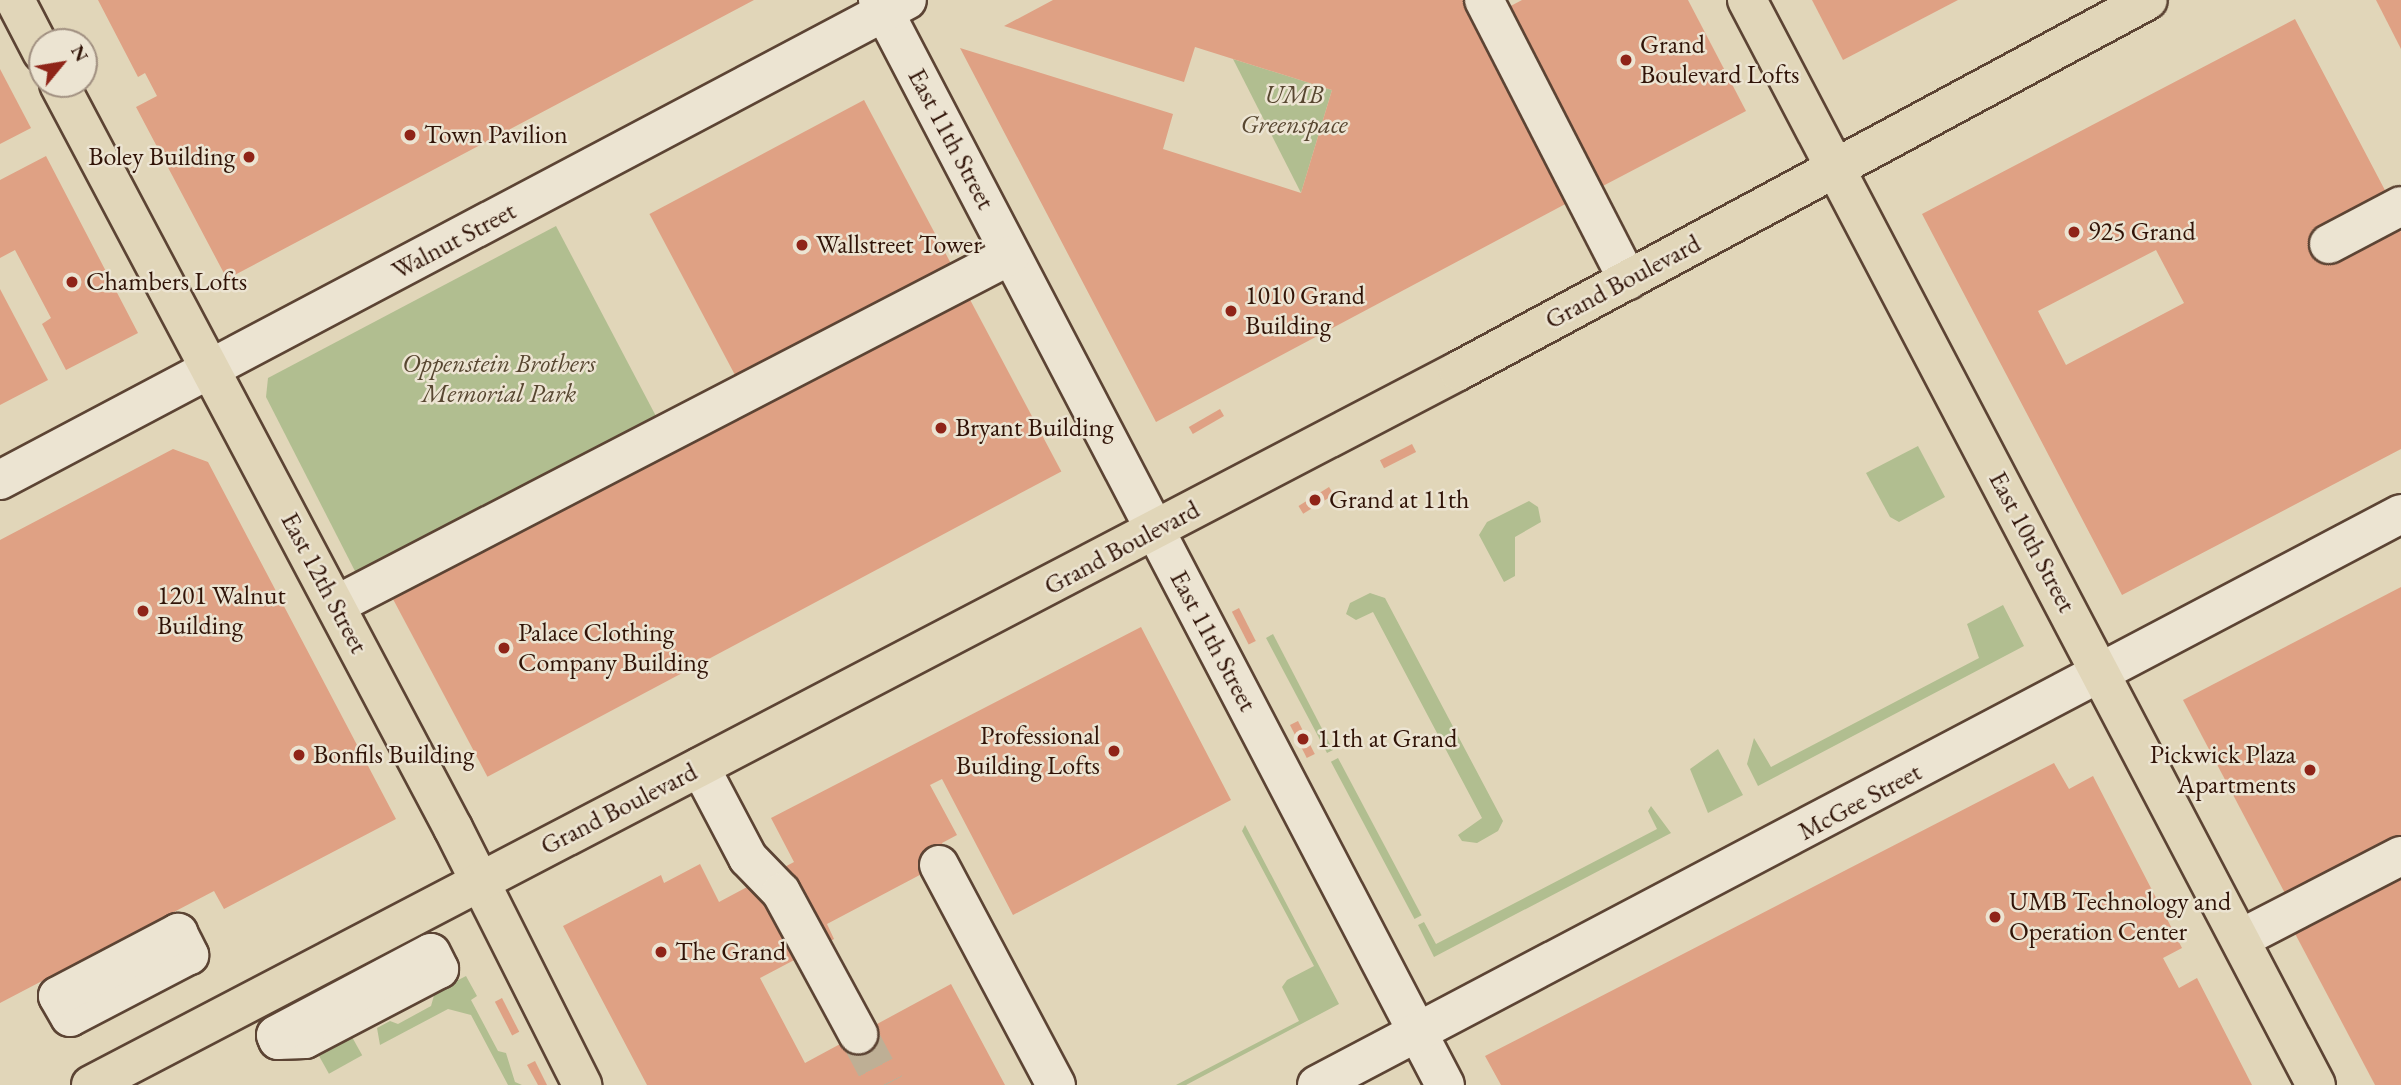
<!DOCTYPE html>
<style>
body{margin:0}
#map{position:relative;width:2401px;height:1085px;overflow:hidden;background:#e1d6b9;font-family:"EB Garamond",serif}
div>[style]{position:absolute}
.green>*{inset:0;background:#b1be90;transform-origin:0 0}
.building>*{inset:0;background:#dfa184;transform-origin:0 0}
.minor-tunnel>*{height:38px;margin-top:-19px;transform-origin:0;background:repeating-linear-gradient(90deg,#beaf95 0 38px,transparent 0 57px)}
.roads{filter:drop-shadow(2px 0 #5c4434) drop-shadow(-2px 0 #5c4434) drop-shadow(0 2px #5c4434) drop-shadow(0 -2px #5c4434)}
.minor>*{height:38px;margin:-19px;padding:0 19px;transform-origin:19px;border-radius:19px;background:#ece4d2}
.major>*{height:38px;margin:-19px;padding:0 19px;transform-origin:19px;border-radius:19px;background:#e1d6b9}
.dots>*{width:19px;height:19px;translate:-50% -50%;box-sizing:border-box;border:4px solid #ece4d2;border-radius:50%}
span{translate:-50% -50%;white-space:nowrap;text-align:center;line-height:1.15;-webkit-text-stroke:5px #ece4d2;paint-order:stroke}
.poi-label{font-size:26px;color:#301307}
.left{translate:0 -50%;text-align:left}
.right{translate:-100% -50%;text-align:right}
.park-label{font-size:26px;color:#574630;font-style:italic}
.street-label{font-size:26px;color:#301307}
.north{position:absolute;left:28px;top:28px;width:70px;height:70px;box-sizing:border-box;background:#ece4d2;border:2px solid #a19081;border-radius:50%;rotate:60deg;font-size:19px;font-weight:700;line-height:28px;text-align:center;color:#301307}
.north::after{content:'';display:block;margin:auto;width:24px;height:32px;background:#8f2418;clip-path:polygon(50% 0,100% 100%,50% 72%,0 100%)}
</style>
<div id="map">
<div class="green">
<i style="clip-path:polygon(1233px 59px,1332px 90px,1301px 193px)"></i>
<i style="clip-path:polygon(556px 226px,658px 420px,358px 577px,266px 397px,268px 378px)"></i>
<i style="clip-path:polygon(1918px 446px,1945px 497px,1899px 522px,1890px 517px,1866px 473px)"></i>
<i style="clip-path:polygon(1529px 501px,1538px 507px,1541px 522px,1515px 537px,1515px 576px,1504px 582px,1479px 535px,1487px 522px)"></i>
<i style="clip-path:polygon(1370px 593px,1385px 598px,1503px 821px,1498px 831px,1477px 843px,1462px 841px,1458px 835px,1482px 818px,1373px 612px,1356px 620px,1346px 614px,1350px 603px)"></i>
<i style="clip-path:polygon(2003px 605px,2024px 646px,1758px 786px,1747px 764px,1754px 738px,1771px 767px,1979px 658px,1967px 624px)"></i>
<i style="clip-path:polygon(1273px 634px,1333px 750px,1327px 753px,1266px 638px)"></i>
<i style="clip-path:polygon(1718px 749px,1743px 795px,1708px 813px,1690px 769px)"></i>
<i style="left:1338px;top:758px;width:178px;height:8px;rotate:62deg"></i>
<i style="clip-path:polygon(1651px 806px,1671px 833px,1434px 957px,1418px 925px,1424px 922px,1436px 944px,1657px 829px,1648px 811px)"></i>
<i style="clip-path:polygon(1245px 825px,1339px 1004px,1186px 1085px,1176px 1085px,1299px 1021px,1282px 987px,1287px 980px,1314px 966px,1242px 831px)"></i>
<i style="clip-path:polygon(466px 976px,477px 996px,471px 1000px,498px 1051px,506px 1053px,515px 1082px,522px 1085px,508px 1085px,471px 1015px,448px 1009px,380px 1045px,377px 1028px,390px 1021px,398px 1024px,431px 1006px,435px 992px)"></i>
<i style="left:352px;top:1037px;width:21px;height:38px;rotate:61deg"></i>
</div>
<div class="building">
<i style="clip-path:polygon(98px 0,754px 0,227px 279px,136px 107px,157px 96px,145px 73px,138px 77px)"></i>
<i style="clip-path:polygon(1053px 0,1466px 0,1571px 201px,1156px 422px,960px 48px,1173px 114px,1163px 149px,1301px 193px,1332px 90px,1195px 47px,1184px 82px,1004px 26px)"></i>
<i style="clip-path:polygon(1522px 0,1688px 0,1746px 111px,1599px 188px,1505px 9px)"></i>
<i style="clip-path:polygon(1812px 0,1958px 0,1843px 60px)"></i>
<i style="clip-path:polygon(2376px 0,2401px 0,2401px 49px)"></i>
<i style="clip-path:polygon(evenodd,2295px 19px,2388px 196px,2310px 237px,2324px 264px,2398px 226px,2401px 232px,2401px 449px,2122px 595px,1922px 214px,2295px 19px,2156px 250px,2184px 303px,2066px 365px,2038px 311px,2156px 250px)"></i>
<i style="clip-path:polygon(0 69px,31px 128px,0 144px)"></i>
<i style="left:864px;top:100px;width:191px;height:243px;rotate:62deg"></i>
<i style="clip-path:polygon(46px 156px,138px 333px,66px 370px,42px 324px,51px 318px,15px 250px,0 258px,0 180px)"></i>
<i style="clip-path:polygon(0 289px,48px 380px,0 405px)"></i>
<i style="left:967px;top:294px;width:201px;height:650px;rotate:62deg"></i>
<i style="left:1220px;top:409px;width:8px;height:36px;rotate:60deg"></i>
<i style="left:1412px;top:444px;width:9px;height:36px;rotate:63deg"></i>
<i style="clip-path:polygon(173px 449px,208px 462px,396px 819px,224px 909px,214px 891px,0 1003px,0 540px)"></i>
<i style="left:1329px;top:487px;width:9px;height:36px;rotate:58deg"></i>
<i style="clip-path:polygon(2401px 587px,2401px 841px,2288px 899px,2183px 700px)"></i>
<i style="left:1239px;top:608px;width:37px;height:8px;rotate:63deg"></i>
<i style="clip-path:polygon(1141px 627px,1231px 800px,1013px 915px,942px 779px,930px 785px,957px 835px,942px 843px,950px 859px,827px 924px,834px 939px,760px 978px,805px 1063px,951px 984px,1005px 1085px,647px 1085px,563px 926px,661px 875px,664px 883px,700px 864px,719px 902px,794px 862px,771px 818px)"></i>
<i style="left:1298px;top:721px;width:37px;height:9px;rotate:63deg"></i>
<i style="clip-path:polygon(2054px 763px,2069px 789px,2093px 776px,2182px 948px,2163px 958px,2179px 988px,2197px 978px,2252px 1085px,1501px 1085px,1485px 1056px)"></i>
<i style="clip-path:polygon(2401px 869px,2401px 1085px,2375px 1085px,2291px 926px)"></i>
<i style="left:502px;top:998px;width:38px;height:8px;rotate:63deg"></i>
<i style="clip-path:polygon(535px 1061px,547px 1085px,538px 1085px,527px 1065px)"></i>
</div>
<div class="minor-tunnel">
<i style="left:858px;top:1034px;width:58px;rotate:62.1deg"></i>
</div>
<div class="roads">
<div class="minor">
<i style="left:878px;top:0;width:1224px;rotate:62.41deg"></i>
<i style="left:1484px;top:0;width:315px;rotate:62.8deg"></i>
<i style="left:2329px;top:244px;width:81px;rotate:-27.8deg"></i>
<i style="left:0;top:480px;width:1026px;rotate:-27.89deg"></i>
<i style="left:336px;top:605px;width:760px;rotate:-27.41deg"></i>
<i style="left:700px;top:767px;width:103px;rotate:62.2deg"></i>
<i style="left:748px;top:858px;width:47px;rotate:45.9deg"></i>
<i style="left:781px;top:892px;width:162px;rotate:61.5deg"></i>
<i style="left:939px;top:865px;width:249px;rotate:62deg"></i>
<i style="left:178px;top:933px;width:25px;rotate:63deg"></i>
<i style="left:189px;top:955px;width:134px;rotate:152.5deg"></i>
<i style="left:70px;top:1017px;width:24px;rotate:-120deg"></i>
<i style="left:58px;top:996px;width:136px;rotate:-27.7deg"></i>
<i style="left:2240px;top:939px;width:181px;rotate:-27.3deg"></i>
<i style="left:431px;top:953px;width:18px;rotate:63deg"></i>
<i style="left:439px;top:969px;width:151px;rotate:152.4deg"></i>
<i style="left:305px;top:1039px;width:27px;rotate:178deg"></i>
<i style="left:278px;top:1040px;width:5px;rotate:-112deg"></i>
<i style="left:276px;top:1035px;width:175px;rotate:-27.9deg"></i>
<i style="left:1317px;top:1085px;width:1225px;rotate:-27.78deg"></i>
</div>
<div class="major">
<i style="left:15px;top:0;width:59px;rotate:62.6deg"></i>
<i style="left:1747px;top:0;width:1225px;rotate:62.33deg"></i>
<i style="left:59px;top:84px;width:842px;rotate:62.1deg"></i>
<i style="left:453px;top:828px;width:288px;rotate:63.3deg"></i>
<i style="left:91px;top:1085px;width:1542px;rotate:-27.58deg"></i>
<i style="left:1458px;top:371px;width:783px;rotate:-28.27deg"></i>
</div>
</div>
<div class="dots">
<i style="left:1626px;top:60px;background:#8f2418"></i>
<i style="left:410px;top:135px;background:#8f2418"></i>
<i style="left:249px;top:157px;background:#8f2418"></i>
<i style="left:2074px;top:232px;background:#8f2418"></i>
<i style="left:802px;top:245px;background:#8f2418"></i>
<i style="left:72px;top:282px;background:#8f2418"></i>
<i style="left:1231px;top:311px;background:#8f2418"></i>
<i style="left:941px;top:428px;background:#8f2418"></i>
<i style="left:1315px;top:500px;background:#8f2418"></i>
<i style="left:143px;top:611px;background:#8f2418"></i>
<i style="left:504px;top:648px;background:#8f2418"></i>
<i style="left:1303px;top:739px;background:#8f2418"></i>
<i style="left:1114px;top:751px;background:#8f2418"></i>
<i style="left:299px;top:755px;background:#8f2418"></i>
<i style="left:2310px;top:770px;background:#8f2418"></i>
<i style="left:1995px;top:917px;background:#8f2418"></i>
<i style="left:661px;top:952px;background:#8f2418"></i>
</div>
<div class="poi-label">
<span class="left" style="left:1640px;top:60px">Grand<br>Boulevard Lofts</span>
<span class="left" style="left:424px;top:135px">Town Pavilion</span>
<span class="right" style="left:235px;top:157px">Boley Building</span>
<span class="left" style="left:2088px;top:232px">925 Grand</span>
<span class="left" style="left:816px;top:245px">Wallstreet Tower</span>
<span class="left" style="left:86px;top:282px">Chambers Lofts</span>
<span class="left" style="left:1245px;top:311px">1010 Grand<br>Building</span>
<span class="left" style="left:955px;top:428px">Bryant Building</span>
<span class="left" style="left:1329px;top:500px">Grand at 11th</span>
<span class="left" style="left:157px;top:611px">1201 Walnut<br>Building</span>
<span class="left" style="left:518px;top:648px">Palace Clothing<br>Company Building</span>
<span class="right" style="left:1100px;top:751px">Professional<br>Building Lofts</span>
<span class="left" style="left:1317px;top:739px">11th at Grand</span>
<span class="left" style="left:313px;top:755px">Bonfils Building</span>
<span class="right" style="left:2296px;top:770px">Pickwick Plaza<br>Apartments</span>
<span class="left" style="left:2009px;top:917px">UMB Technology and<br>Operation Center</span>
<span class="left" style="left:675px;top:952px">The Grand</span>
</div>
<div class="park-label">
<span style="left:1294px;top:110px">UMB<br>Greenspace</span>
<span style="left:499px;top:379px">Oppenstein Brothers<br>Memorial Park</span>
</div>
<div class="street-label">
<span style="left:951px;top:139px;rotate:62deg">East 11th Street</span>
<span style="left:454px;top:241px;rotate:-28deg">Walnut Street</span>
<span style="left:1623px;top:282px;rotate:-28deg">Grand Boulevard</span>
<span style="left:2032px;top:542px;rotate:62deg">East 10th Street</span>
<span style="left:1122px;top:548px;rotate:-28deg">Grand Boulevard</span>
<span style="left:324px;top:583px;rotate:62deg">East 12th Street</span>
<span style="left:1213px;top:641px;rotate:62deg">East 11th Street</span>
<span style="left:1860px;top:802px;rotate:-28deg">McGee Street</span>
<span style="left:619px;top:809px;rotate:-27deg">Grand Boulevard</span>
</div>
<div class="north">N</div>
</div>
